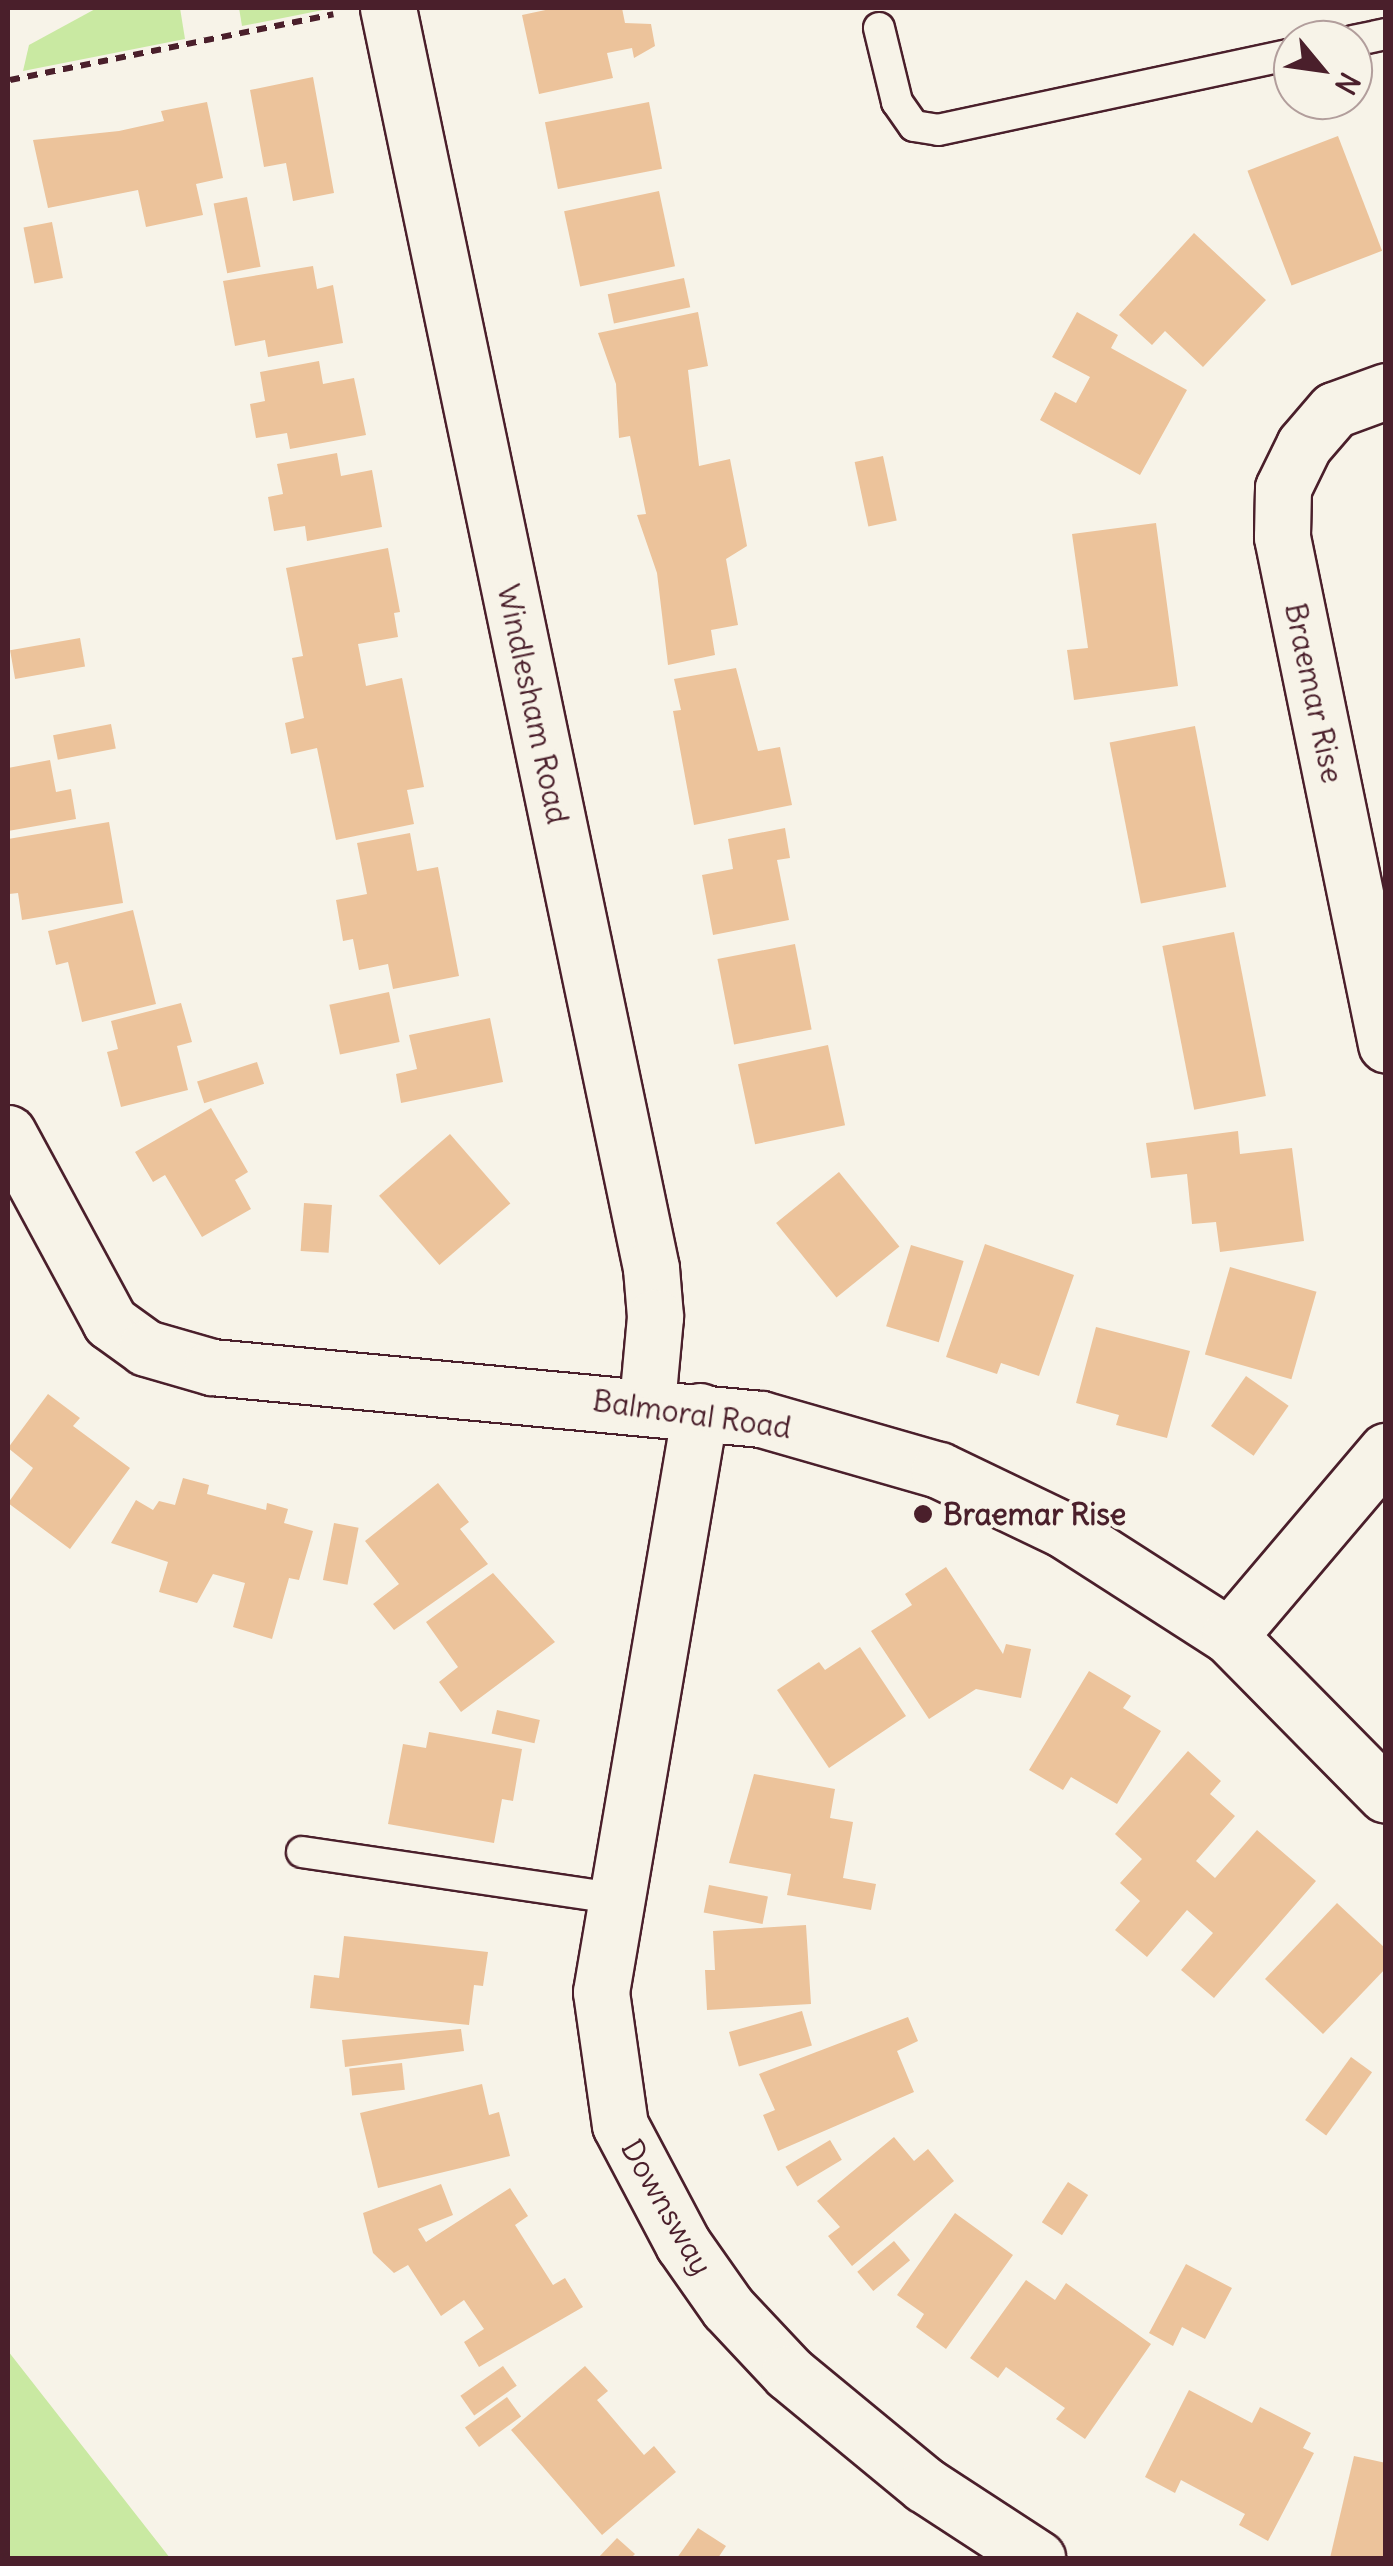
<!DOCTYPE html>
<style>
body{margin:0}
#map{position:relative;width:1393px;height:2566px;overflow:hidden;background:#f7f3e8;font-family:Delius,sans-serif}
div>[style]{position:absolute}
.green>*{inset:0;background:#c9e9a2}
.building>*{inset:0;background:#ecc39b;transform-origin:0 0}
.path>*{height:6px;margin-top:-3px;transform-origin:0;background:repeating-linear-gradient(90deg,#4a1f2b 0 10px,transparent 0 18px)}
.roads{filter:drop-shadow(2px 0 #4a1f2b) drop-shadow(-2px 0 #4a1f2b) drop-shadow(0 2px #4a1f2b) drop-shadow(0 -2px #4a1f2b)}
.lane>*{height:30px;margin:-15px;padding:0 15px;transform-origin:15px;border-radius:15px;background:#f7f3e8}
.street>*{height:55px;margin:-27.5px;padding:0 27.5px;transform-origin:27.5px;border-radius:27.5px;background:#f7f3e8}
.dots>*{width:28px;height:28px;translate:-50% -50%;box-sizing:border-box;border:5px solid #f7f3e8;border-radius:50%}
span{translate:-50% -50%;white-space:nowrap;text-align:center;line-height:1.15;-webkit-text-stroke:8px #f7f3e8;paint-order:stroke}
.street-label{font-size:30px;color:#4a1f2b}
.poi-label{font-size:30px;color:#4a1f2b;font-weight:700}
.left{translate:0 -50%;text-align:left}
.frame{position:absolute;inset:0;border:10px solid #4a1f2b;pointer-events:none}
.north{position:absolute;left:1273px;top:20px;width:100px;height:100px;box-sizing:border-box;background:#f7f3e8;border:2px solid #b29e9c;border-radius:50%;rotate:119deg;font-size:28px;font-weight:700;line-height:40px;text-align:center;color:#4a1f2b}
.north::after{content:'';display:block;margin:auto;width:35px;height:45px;background:#4a1f2b;clip-path:polygon(50% 0,100% 100%,50% 72%,0 100%)}
</style>
<div id="map">
<div class="green">
<i style="clip-path:polygon(97px 8px,180px 8px,185px 39px,23px 71px,29px 45px)"></i>
<i style="clip-path:polygon(239px 8px,333px 8px,242px 26px)"></i>
<i style="clip-path:polygon(8px 2349px,8px 2351px,170px 2558px,8px 2558px)"></i>
</div>
<div class="building">
<i style="clip-path:polygon(555px 8px,622px 8px,625px 23px,651px 24px,655px 46px,634px 58px,632px 48px,607px 53px,613px 78px,539px 94px,522px 15px)"></i>
<i style="clip-path:polygon(313px 77px,334px 193px,293px 201px,286px 163px,264px 167px,250px 90px)"></i>
<i style="clip-path:polygon(207px 102px,223px 178px,196px 184px,203px 215px,146px 227px,138px 190px,48px 208px,33px 140px,119px 131px,164px 121px,161px 111px)"></i>
<i style="left:649px;top:102px;width:68px;height:106px;rotate:79deg"></i>
<i style="left:1338px;top:136px;width:123px;height:97px;rotate:69deg"></i>
<i style="left:659px;top:191px;width:77px;height:97px;rotate:78deg"></i>
<i style="left:247px;top:197px;width:71px;height:34px;rotate:79deg"></i>
<i style="left:52px;top:222px;width:57px;height:29px;rotate:79deg"></i>
<i style="clip-path:polygon(1194px 233px,1266px 300px,1203px 367px,1165px 331px,1152px 345px,1119px 315px)"></i>
<i style="clip-path:polygon(313px 266px,317px 289px,333px 285px,343px 343px,268px 357px,265px 340px,235px 346px,223px 281px)"></i>
<i style="left:684px;top:278px;width:30px;height:78px;rotate:78deg"></i>
<i style="clip-path:polygon(698px 312px,708px 366px,688px 370px,699px 466px,730px 459px,747px 546px,726px 559px,738px 625px,711px 630px,715px 655px,668px 665px,657px 573px,637px 515px,646px 514px,630px 436px,619px 438px,616px 384px,598px 333px)"></i>
<i style="clip-path:polygon(1077px 312px,1118px 335px,1111px 348px,1187px 390px,1140px 475px,1040px 420px,1055px 392px,1076px 403px,1090px 377px,1052px 357px)"></i>
<i style="clip-path:polygon(319px 361px,323px 384px,354px 378px,366px 435px,290px 449px,287px 433px,256px 438px,250px 404px,265px 401px,260px 372px)"></i>
<i style="clip-path:polygon(337px 453px,341px 476px,372px 470px,382px 527px,307px 541px,305px 526px,274px 531px,268px 497px,283px 494px,277px 464px)"></i>
<i style="left:883px;top:456px;width:66px;height:29px;rotate:78deg"></i>
<i style="clip-path:polygon(1156px 523px,1178px 686px,1074px 700px,1067px 650px,1088px 648px,1072px 534px)"></i>
<i style="clip-path:polygon(388px 548px,400px 612px,394px 613px,398px 637px,358px 644px,366px 686px,402px 678px,424px 787px,407px 790px,414px 824px,336px 840px,317px 748px,291px 754px,285px 723px,304px 718px,292px 658px,303px 656px,286px 568px)"></i>
<i style="left:80px;top:638px;width:29px;height:71px;rotate:80deg"></i>
<i style="clip-path:polygon(736px 668px,758px 751px,780px 747px,792px 805px,694px 825px,673px 711px,681px 710px,674px 679px)"></i>
<i style="left:111px;top:724px;width:25px;height:59px;rotate:79deg"></i>
<i style="left:1195px;top:726px;width:164px;height:87px;rotate:79deg"></i>
<i style="clip-path:polygon(50px 760px,56px 792px,71px 789px,76px 819px,8px 831px,8px 768px)"></i>
<i style="clip-path:polygon(109px 822px,123px 903px,22px 920px,18px 893px,9px 894px,8px 839px)"></i>
<i style="clip-path:polygon(785px 828px,790px 858px,777px 860px,789px 920px,713px 935px,702px 875px,733px 869px,728px 839px)"></i>
<i style="clip-path:polygon(410px 833px,417px 871px,438px 867px,459px 976px,393px 989px,388px 964px,359px 970px,353px 939px,343px 941px,336px 900px,367px 894px,357px 843px)"></i>
<i style="clip-path:polygon(133px 910px,156px 1004px,82px 1022px,68px 962px,56px 965px,48px 931px)"></i>
<i style="left:1234px;top:932px;width:167px;height:73px;rotate:79deg"></i>
<i style="left:795px;top:944px;width:87px;height:79px;rotate:79deg"></i>
<i style="left:389px;top:992px;width:51px;height:61px;rotate:78deg"></i>
<i style="clip-path:polygon(181px 1003px,192px 1042px,177px 1046px,188px 1090px,121px 1107px,107px 1052px,118px 1049px,111px 1021px)"></i>
<i style="clip-path:polygon(490px 1018px,503px 1082px,401px 1103px,396px 1074px,417px 1069px,409px 1035px)"></i>
<i style="left:828px;top:1045px;width:82px;height:92px;rotate:78deg"></i>
<i style="left:257px;top:1062px;width:23px;height:63px;rotate:72deg"></i>
<i style="clip-path:polygon(211px 1108px,248px 1172px,235px 1180px,251px 1209px,202px 1237px,165px 1175px,153px 1182px,135px 1152px)"></i>
<i style="clip-path:polygon(1238px 1131px,1240px 1154px,1292px 1148px,1304px 1241px,1220px 1252px,1216px 1222px,1192px 1224px,1187px 1174px,1151px 1178px,1146px 1143px)"></i>
<i style="left:450px;top:1134px;width:92px;height:94px;rotate:49deg"></i>
<i style="left:839px;top:1172px;width:96px;height:81px;rotate:51deg"></i>
<i style="left:304px;top:1203px;width:28px;height:48px;rotate:4deg"></i>
<i style="clip-path:polygon(985px 1244px,1074px 1275px,1039px 1376px,1001px 1363px,997px 1374px,946px 1357px)"></i>
<i style="left:911px;top:1245px;width:55px;height:85px;rotate:17deg"></i>
<i style="left:1230px;top:1267px;width:90px;height:91px;rotate:16deg"></i>
<i style="clip-path:polygon(1096px 1327px,1190px 1351px,1167px 1438px,1116px 1425px,1119px 1415px,1076px 1403px)"></i>
<i style="left:1246px;top:1376px;width:52px;height:61px;rotate:35deg"></i>
<i style="clip-path:polygon(48px 1394px,80px 1418px,73px 1426px,130px 1468px,70px 1549px,8px 1503px,33px 1468px,8px 1448px)"></i>
<i style="clip-path:polygon(183px 1478px,209px 1485px,207px 1494px,266px 1510px,267px 1503px,288px 1509px,284px 1523px,313px 1531px,299px 1580px,289px 1578px,272px 1639px,233px 1627px,245px 1583px,213px 1574px,197px 1603px,159px 1592px,168px 1562px,111px 1543px,136px 1500px,153px 1510px,159px 1501px,175px 1505px)"></i>
<i style="clip-path:polygon(438px 1483px,469px 1522px,460px 1529px,488px 1564px,394px 1630px,373px 1604px,399px 1584px,365px 1541px)"></i>
<i style="left:334px;top:1523px;width:25px;height:58px;rotate:11deg"></i>
<i style="clip-path:polygon(946px 1567px,1003px 1654px,1006px 1644px,1031px 1649px,1021px 1698px,976px 1689px,929px 1719px,871px 1631px,912px 1605px,905px 1594px)"></i>
<i style="clip-path:polygon(493px 1573px,555px 1642px,461px 1712px,439px 1682px,458px 1667px,426px 1622px)"></i>
<i style="clip-path:polygon(860px 1647px,906px 1716px,829px 1768px,777px 1690px,819px 1662px,825px 1670px)"></i>
<i style="clip-path:polygon(1089px 1671px,1131px 1696px,1123px 1708px,1161px 1731px,1117px 1804px,1071px 1777px,1063px 1790px,1029px 1770px)"></i>
<i style="left:497px;top:1710px;width:44px;height:24px;rotate:13deg"></i>
<i style="clip-path:polygon(429px 1732px,522px 1749px,513px 1801px,502px 1799px,494px 1843px,388px 1824px,403px 1744px,426px 1748px)"></i>
<i style="clip-path:polygon(1188px 1751px,1221px 1781px,1210px 1794px,1235px 1816px,1196px 1861px,1215px 1878px,1257px 1830px,1316px 1881px,1214px 1998px,1181px 1970px,1213px 1933px,1187px 1910px,1147px 1957px,1115px 1930px,1140px 1901px,1120px 1883px,1142px 1859px,1115px 1834px)"></i>
<i style="clip-path:polygon(754px 1774px,835px 1789px,830px 1818px,853px 1822px,843px 1878px,876px 1884px,871px 1910px,787px 1895px,791px 1874px,729px 1863px)"></i>
<i style="left:709px;top:1885px;width:60px;height:28px;rotate:11deg"></i>
<i style="clip-path:polygon(1337px 1903px,1386px 1949px,1386px 1968px,1323px 2034px,1265px 1979px)"></i>
<i style="clip-path:polygon(806px 1925px,811px 2004px,707px 2010px,705px 1970px,715px 1970px,713px 1931px)"></i>
<i style="clip-path:polygon(344px 1936px,488px 1952px,483px 1986px,474px 1985px,469px 2025px,310px 2008px,314px 1975px,339px 1978px)"></i>
<i style="left:802px;top:2011px;width:36px;height:76px;rotate:74deg"></i>
<i style="clip-path:polygon(908px 2017px,918px 2041px,897px 2051px,914px 2092px,778px 2151px,763px 2115px,775px 2110px,759px 2074px)"></i>
<i style="clip-path:polygon(461px 2029px,464px 2051px,345px 2067px,342px 2040px)"></i>
<i style="left:1351px;top:2057px;width:26px;height:78px;rotate:36deg"></i>
<i style="left:402px;top:2063px;width:27px;height:53px;rotate:84deg"></i>
<i style="clip-path:polygon(482px 2084px,489px 2115px,499px 2112px,510px 2156px,378px 2188px,360px 2113px)"></i>
<i style="clip-path:polygon(894px 2137px,914px 2161px,928px 2149px,954px 2181px,852px 2266px,828px 2236px,840px 2227px,817px 2201px)"></i>
<i style="left:830px;top:2140px;width:23px;height:52px;rotate:59deg"></i>
<i style="left:1068px;top:2182px;width:24px;height:48px;rotate:33deg"></i>
<i style="clip-path:polygon(441px 2184px,453px 2215px,418px 2229px,426px 2242px,510px 2188px,528px 2216px,515px 2225px,553px 2285px,565px 2278px,583px 2307px,479px 2367px,464px 2342px,484px 2329px,464px 2300px,441px 2316px,408px 2265px,394px 2273px,373px 2253px,363px 2213px)"></i>
<i style="clip-path:polygon(955px 2213px,1013px 2255px,946px 2349px,916px 2327px,924px 2314px,897px 2295px)"></i>
<i style="left:894px;top:2241px;width:25px;height:48px;rotate:50deg"></i>
<i style="clip-path:polygon(1186px 2264px,1232px 2288px,1205px 2339px,1182px 2327px,1173px 2346px,1149px 2333px)"></i>
<i style="clip-path:polygon(1026px 2280px,1055px 2300px,1066px 2283px,1151px 2344px,1085px 2439px,1056px 2419px,1065px 2408px,1006px 2367px,998px 2378px,970px 2358px)"></i>
<i style="left:503px;top:2366px;width:24px;height:52px;rotate:55deg"></i>
<i style="clip-path:polygon(585px 2366px,608px 2391px,597px 2400px,620px 2427px,644px 2455px,654px 2446px,676px 2472px,602px 2535px,511px 2430px)"></i>
<i style="clip-path:polygon(1189px 2390px,1252px 2423px,1260px 2407px,1311px 2433px,1303px 2448px,1314px 2453px,1268px 2541px,1239px 2525px,1245px 2514px,1181px 2480px,1175px 2493px,1145px 2477px)"></i>
<i style="left:507px;top:2397px;width:24px;height:52px;rotate:54deg"></i>
<i style="clip-path:polygon(1354px 2456px,1386px 2463px,1386px 2558px,1330px 2558px)"></i>
<i style="clip-path:polygon(698px 2528px,726px 2546px,718px 2558px,677px 2558px)"></i>
<i style="clip-path:polygon(617px 2538px,635px 2554px,631px 2558px,598px 2558px)"></i>
</div>
<div class="path">
<i style="left:10px;top:80px;width:330px;rotate:-11.5deg"></i>
</div>
<div class="roads">
<div class="lane">
<i style="left:879px;top:28px;width:76px;rotate:76.3deg"></i>
<i style="left:897px;top:102px;width:29px;rotate:55deg"></i>
<i style="left:914px;top:126px;width:24px;rotate:9deg"></i>
<i style="left:938px;top:130px;width:363px;rotate:-12.1deg"></i>
<i style="left:1353px;top:41px;width:34px;rotate:-12deg"></i>
<i style="left:302px;top:1852px;width:316px;rotate:8.4deg"></i>
</div>
<div class="street">
<i style="left:388px;top:8px;width:1287px;rotate:78.21deg"></i>
<i style="left:651px;top:1268px;width:49px;rotate:85.3deg"></i>
<i style="left:655px;top:1317px;width:86px;rotate:95.3deg"></i>
<i style="left:1386px;top:391px;width:55px;rotate:159.9deg"></i>
<i style="left:1334px;top:410px;width:46px;rotate:130.6deg"></i>
<i style="left:1304px;top:445px;width:48px;rotate:116deg"></i>
<i style="left:1283px;top:488px;width:49px;rotate:91.2deg"></i>
<i style="left:1282px;top:537px;width:518px;rotate:78.41deg"></i>
<i style="left:8px;top:1133px;width:215px;rotate:61.6deg"></i>
<i style="left:110px;top:1322px;width:44px;rotate:35.8deg"></i>
<i style="left:146px;top:1348px;width:69px;rotate:16.1deg"></i>
<i style="left:212px;top:1367px;width:551px;rotate:5.41deg"></i>
<i style="left:761px;top:1419px;width:185px;rotate:16deg"></i>
<i style="left:939px;top:1470px;width:139px;rotate:25.6deg"></i>
<i style="left:1064px;top:1530px;width:196px;rotate:32.7deg"></i>
<i style="left:1229px;top:1636px;width:223px;rotate:45.4deg"></i>
<i style="left:700px;top:1411px;width:589px;rotate:99.67deg"></i>
<i style="left:601px;top:1992px;width:134px;rotate:81.9deg"></i>
<i style="left:620px;top:2125px;width:135px;rotate:62.1deg"></i>
<i style="left:683px;top:2244px;width:78px;rotate:54.9deg"></i>
<i style="left:728px;top:2308px;width:89px;rotate:46.8deg"></i>
<i style="left:789px;top:2373px;width:176px;rotate:39.5deg"></i>
<i style="left:925px;top:2485px;width:134px;rotate:33.1deg"></i>
<i style="left:1229px;top:1636px;width:243px;rotate:-49.7deg"></i>
</div>
</div>
<div class="dots">
<i style="left:923px;top:1514px;background:#4a1f2b"></i>
</div>
<div class="street-label">
<span style="left:1314px;top:693px;rotate:78deg">Braemar Rise</span>
<span style="left:533px;top:704px;rotate:78deg">Windlesham Road</span>
<span style="left:692px;top:1414px;rotate:8deg">Balmoral Road</span>
<span style="left:667px;top:2207px;rotate:60deg">Downsway</span>
</div>
<div class="poi-label">
<span class="left" style="left:943px;top:1514px">Braemar Rise</span>
</div>
<div class="frame"></div>
<div class="north">N</div>
</div>
